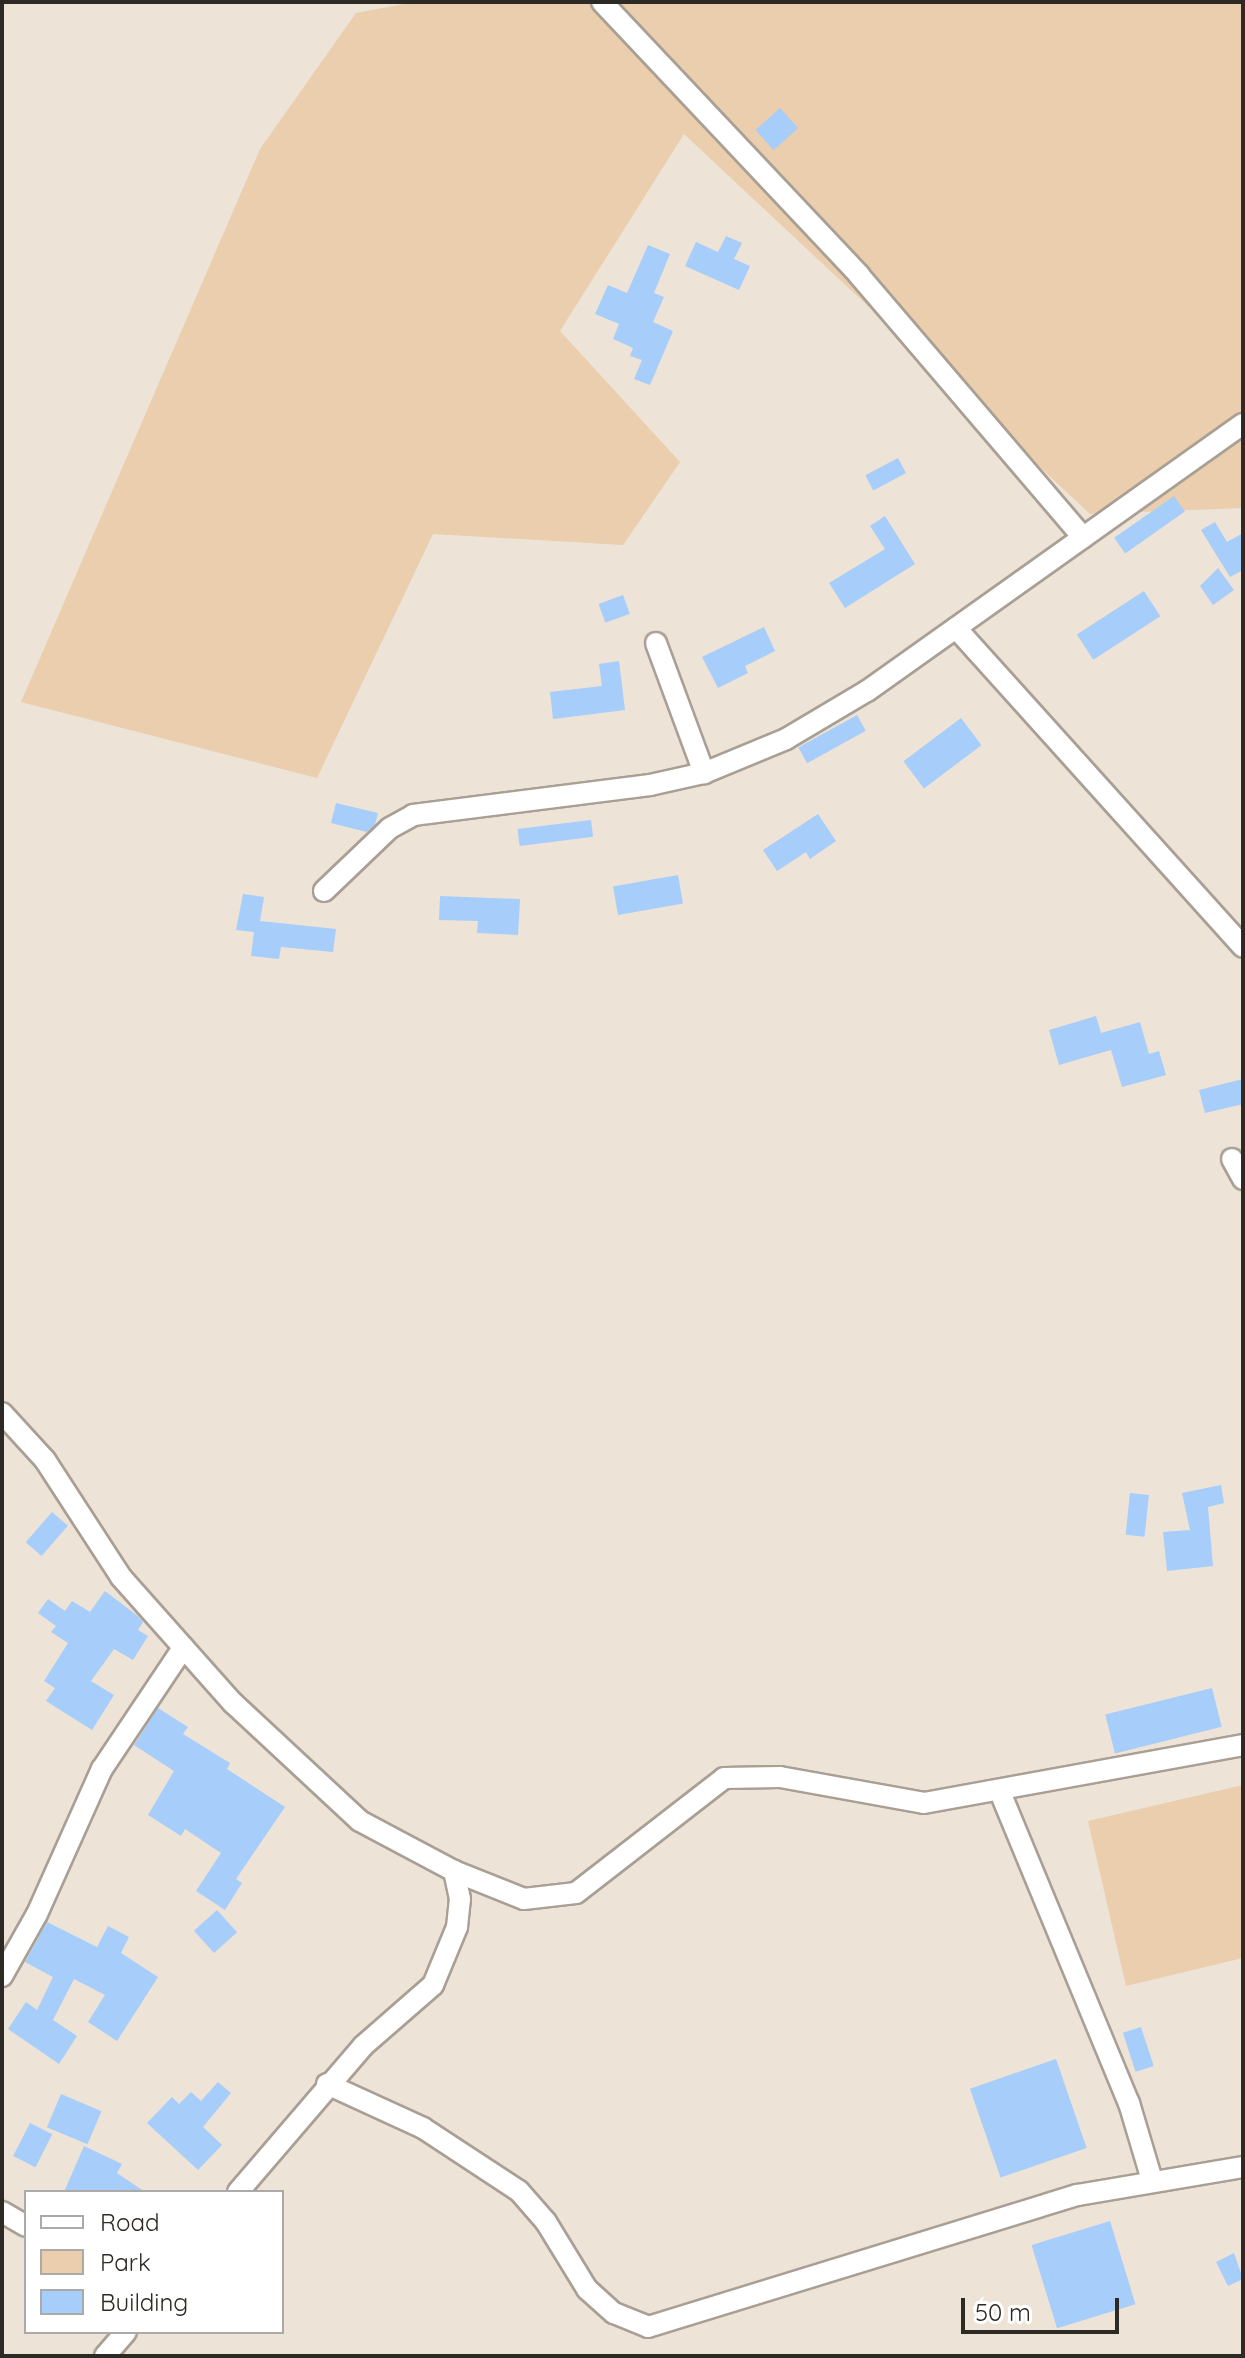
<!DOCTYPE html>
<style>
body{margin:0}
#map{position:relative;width:1245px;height:2358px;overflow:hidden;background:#ede3d7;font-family:Quicksand,sans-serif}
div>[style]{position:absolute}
.green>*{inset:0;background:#eacead}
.building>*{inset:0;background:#a7cdfa;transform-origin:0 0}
.roads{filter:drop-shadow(2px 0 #a99f94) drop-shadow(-2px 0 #a99f94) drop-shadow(0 2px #a99f94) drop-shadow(0 -2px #a99f94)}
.minor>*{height:20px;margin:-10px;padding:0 10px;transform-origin:10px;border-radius:10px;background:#fff}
span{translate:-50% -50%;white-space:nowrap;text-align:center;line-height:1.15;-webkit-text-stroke:8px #fff;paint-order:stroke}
.frame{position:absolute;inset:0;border:4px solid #2d2a25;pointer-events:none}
.legend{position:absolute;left:24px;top:2190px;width:260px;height:144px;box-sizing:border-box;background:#fff;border:2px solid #abaaa8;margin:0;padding:10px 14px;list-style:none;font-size:24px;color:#2d2a25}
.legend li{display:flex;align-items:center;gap:16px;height:40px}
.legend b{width:40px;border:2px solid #abaaa8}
.scale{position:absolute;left:961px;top:2298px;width:158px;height:36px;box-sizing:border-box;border:4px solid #2d2a25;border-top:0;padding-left:10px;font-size:24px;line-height:28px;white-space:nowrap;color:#2d2a25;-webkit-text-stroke:6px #fff;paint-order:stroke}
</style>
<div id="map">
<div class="green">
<i style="clip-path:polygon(415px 2px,1243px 2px,1243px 508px,1090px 514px,684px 134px,560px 331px,680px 462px,623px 545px,433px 534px,317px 778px,21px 702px,260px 149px,356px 13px)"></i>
<i style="clip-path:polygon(1243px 1785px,1243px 1958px,1126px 1986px,1088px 1821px)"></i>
</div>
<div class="building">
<i style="left:780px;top:108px;width:27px;height:33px;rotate:48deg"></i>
<i style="clip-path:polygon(726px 236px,742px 243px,734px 259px,750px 266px,739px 290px,685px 266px,696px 242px,718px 252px)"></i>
<i style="clip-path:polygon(648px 245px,670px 254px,654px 293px,664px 297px,653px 322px,673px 331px,650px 385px,634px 379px,642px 360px,630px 356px,633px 348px,613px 339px,619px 324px,595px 314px,608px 285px,627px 293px)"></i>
<i style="left:898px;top:458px;width:17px;height:37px;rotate:62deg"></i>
<i style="left:1174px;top:496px;width:19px;height:73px;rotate:55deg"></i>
<i style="clip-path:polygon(885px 516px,915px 564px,845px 608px,829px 583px,885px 549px,870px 526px)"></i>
<i style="clip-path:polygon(1215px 522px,1227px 542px,1243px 533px,1243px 570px,1230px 577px,1201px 530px)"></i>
<i style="clip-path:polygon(1218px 568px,1234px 590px,1213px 605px,1200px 586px)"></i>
<i style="left:1144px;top:591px;width:30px;height:80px;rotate:57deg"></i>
<i style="left:623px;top:595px;width:20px;height:26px;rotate:70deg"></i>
<i style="clip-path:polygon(764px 627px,775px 651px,745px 666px,748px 673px,718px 688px,702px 657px)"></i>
<i style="clip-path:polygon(619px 661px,625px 710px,553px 719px,550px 692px,602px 686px,599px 664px)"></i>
<i style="left:857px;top:715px;width:18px;height:67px;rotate:61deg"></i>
<i style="left:961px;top:718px;width:34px;height:72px;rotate:53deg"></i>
<i style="clip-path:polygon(336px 803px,378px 813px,375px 825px,367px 832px,331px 823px)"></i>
<i style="clip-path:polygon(818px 814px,836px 841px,810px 859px,806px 852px,777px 871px,763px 850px)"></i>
<i style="left:591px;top:820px;width:17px;height:74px;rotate:83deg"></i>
<i style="left:678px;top:875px;width:29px;height:66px;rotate:80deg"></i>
<i style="clip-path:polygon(243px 894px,264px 897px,260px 921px,336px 929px,333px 952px,281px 947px,279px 959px,251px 956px,254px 932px,236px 930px)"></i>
<i style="clip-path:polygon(440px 896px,520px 899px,518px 935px,477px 933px,478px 921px,439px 920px)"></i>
<i style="clip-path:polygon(1096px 1016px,1101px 1033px,1140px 1022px,1149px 1054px,1159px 1051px,1166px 1075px,1122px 1087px,1111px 1050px,1059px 1065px,1049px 1030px)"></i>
<i style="clip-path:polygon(1243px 1079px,1243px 1104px,1205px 1113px,1199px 1090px)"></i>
<i style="clip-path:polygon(1221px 1485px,1224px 1503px,1208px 1507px,1213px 1566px,1167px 1571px,1163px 1532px,1190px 1530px,1182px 1493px)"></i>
<i style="left:1130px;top:1493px;width:19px;height:42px;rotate:6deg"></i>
<i style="left:52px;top:1512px;width:21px;height:40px;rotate:41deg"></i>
<i style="clip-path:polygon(105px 1591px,139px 1617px,143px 1622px,138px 1630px,148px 1636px,133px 1660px,114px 1649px,91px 1681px,114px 1695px,92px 1730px,46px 1701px,55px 1688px,44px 1681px,68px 1643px,51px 1632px,56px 1626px,38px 1613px,48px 1599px,65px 1611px,72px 1601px,90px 1612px)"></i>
<i style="left:1212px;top:1688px;width:40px;height:110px;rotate:76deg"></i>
<i style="clip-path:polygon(158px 1708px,188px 1727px,183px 1734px,230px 1763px,227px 1769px,285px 1807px,236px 1879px,242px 1883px,225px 1910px,196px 1891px,221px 1853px,185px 1829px,181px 1836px,148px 1815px,174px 1771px,134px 1745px)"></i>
<i style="left:217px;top:1910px;width:30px;height:31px;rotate:48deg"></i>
<i style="clip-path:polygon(47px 1922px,97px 1947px,108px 1926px,129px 1937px,121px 1953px,158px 1977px,117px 2041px,88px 2022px,105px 1995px,74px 1979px,53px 2020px,77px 2036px,59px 2064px,8px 2029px,26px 2002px,37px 2010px,53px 1977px,25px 1962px)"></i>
<i style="left:1141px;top:2027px;width:41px;height:19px;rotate:72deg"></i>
<i style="left:1056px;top:2059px;width:94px;height:91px;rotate:71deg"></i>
<i style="clip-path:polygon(218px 2082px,231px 2093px,203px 2127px,222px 2145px,198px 2170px,147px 2123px,172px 2097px,179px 2104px,191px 2092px,201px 2101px)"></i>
<i style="left:61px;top:2094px;width:44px;height:36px;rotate:23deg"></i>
<i style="left:30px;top:2123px;width:25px;height:37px;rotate:27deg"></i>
<i style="clip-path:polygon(84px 2146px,122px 2164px,117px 2173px,145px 2192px,64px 2192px)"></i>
<i style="left:1110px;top:2221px;width:87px;height:82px;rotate:73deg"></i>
<i style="clip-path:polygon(1234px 2253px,1243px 2279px,1228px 2286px,1216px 2262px)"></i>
</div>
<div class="roads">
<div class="minor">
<i style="left:602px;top:2px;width:375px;rotate:46.7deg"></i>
<i style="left:859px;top:275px;width:345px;rotate:49.5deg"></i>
<i style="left:956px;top:628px;width:429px;rotate:48deg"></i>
<i style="left:656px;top:643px;width:139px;rotate:69.7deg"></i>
<i style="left:324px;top:891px;width:91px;rotate:-43.7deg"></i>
<i style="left:390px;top:828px;width:26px;rotate:-29deg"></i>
<i style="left:413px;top:815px;width:239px;rotate:-7.2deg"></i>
<i style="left:650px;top:785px;width:55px;rotate:-12.5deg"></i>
<i style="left:704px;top:773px;width:89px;rotate:-22.5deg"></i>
<i style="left:786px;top:739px;width:94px;rotate:-30.7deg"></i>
<i style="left:867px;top:691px;width:461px;rotate:-35.4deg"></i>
<i style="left:1232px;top:1159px;width:23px;rotate:61deg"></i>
<i style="left:2px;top:1413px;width:64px;rotate:47.5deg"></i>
<i style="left:45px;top:1460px;width:140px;rotate:57deg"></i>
<i style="left:121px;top:1577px;width:169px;rotate:48.4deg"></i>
<i style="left:233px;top:1703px;width:173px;rotate:42.9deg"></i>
<i style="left:360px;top:1821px;width:106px;rotate:28deg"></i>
<i style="left:454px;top:1871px;width:75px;rotate:21.8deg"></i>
<i style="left:524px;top:1899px;width:52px;rotate:-6.6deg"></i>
<i style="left:576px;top:1893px;width:187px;rotate:-37.8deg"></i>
<i style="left:724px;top:1778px;width:56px;rotate:-1deg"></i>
<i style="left:780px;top:1777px;width:146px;rotate:10.2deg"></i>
<i style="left:924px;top:1803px;width:324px;rotate:-10.3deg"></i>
<i style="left:1000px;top:1792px;width:337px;rotate:67.5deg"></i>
<i style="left:1129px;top:2103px;width:80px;rotate:73.4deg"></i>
<i style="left:2px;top:1976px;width:71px;rotate:-60.6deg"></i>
<i style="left:37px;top:1914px;width:159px;rotate:-65.9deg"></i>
<i style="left:102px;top:1769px;width:146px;rotate:-56.2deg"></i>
<i style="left:327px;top:2084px;width:106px;rotate:24.6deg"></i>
<i style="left:423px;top:2128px;width:115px;rotate:33.3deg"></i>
<i style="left:519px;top:2191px;width:41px;rotate:48.9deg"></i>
<i style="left:546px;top:2222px;width:79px;rotate:58.5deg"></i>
<i style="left:587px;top:2289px;width:36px;rotate:42deg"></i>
<i style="left:614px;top:2313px;width:37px;rotate:22deg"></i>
<i style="left:648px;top:2327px;width:450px;rotate:-17.1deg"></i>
<i style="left:1078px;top:2195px;width:167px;rotate:-9.6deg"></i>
<i style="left:238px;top:2192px;width:192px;rotate:-49.4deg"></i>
<i style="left:363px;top:2046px;width:93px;rotate:-41.1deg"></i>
<i style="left:433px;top:1985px;width:63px;rotate:-67.5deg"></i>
<i style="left:457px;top:1927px;width:28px;rotate:-84deg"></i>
<i style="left:460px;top:1899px;width:29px;rotate:-102deg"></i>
<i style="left:2px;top:2212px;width:28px;rotate:30deg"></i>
<i style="left:105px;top:2356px;width:32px;rotate:-49deg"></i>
</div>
</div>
<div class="frame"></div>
<ul class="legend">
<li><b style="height:10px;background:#fff"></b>Road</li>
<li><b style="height:22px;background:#eacead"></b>Park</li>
<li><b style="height:22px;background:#a7cdfa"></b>Building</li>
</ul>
<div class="scale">50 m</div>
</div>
